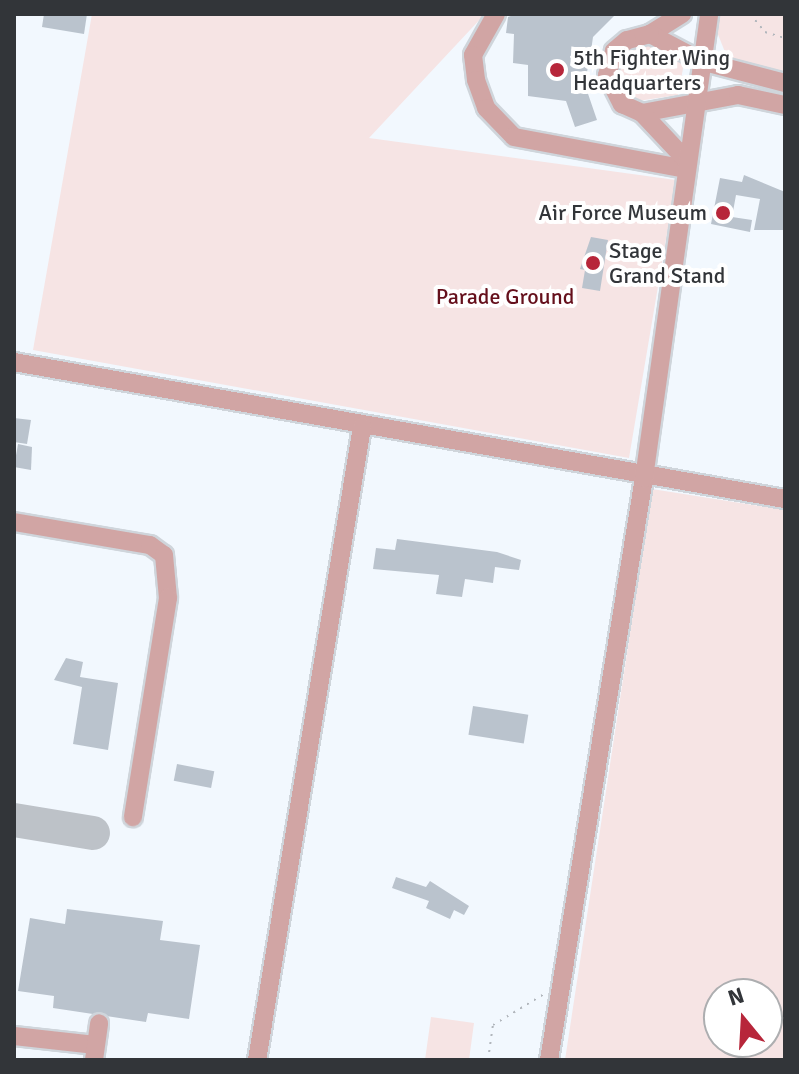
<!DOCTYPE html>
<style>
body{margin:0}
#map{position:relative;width:799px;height:1074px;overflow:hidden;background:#f2f8fe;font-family:Signika,sans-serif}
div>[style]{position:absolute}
.green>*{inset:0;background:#f6e4e4}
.taxiway>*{height:34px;margin:-17px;padding:0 17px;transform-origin:17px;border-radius:17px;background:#bdc2c8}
.building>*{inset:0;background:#bac3cd;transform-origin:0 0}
.path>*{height:2px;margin-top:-1px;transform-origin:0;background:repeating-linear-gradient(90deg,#b1b6bc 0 2px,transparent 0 8px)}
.roads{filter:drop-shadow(2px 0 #cfd5db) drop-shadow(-2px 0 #cfd5db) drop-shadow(0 2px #cfd5db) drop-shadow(0 -2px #cfd5db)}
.minor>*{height:18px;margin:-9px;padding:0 9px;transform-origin:9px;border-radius:9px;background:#d1a5a4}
.dots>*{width:22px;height:22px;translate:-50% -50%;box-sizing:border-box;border:4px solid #fff;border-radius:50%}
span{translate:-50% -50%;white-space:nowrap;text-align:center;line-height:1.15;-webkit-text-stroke:8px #fff;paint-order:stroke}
.poi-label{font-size:22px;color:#323539}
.left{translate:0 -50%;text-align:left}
.right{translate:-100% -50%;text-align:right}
.park-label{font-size:22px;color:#65101c}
.frame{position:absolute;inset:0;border:16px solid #323539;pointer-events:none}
.north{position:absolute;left:703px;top:978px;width:80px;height:80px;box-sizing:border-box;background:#fff;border:2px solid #adaeb0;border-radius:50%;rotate:342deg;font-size:22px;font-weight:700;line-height:32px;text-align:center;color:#323539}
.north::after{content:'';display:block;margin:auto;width:28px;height:36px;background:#b7263a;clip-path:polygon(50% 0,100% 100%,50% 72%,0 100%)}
</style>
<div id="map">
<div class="green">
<i style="clip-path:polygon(92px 14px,485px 14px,369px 138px,676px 180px,629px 458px,33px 350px)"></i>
<i style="clip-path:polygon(717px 14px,785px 14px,785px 77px,738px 67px,727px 57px,715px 27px)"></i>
<i style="clip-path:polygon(635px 37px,685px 58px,678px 95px,631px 102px,611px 69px)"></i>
<i style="clip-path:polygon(evenodd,652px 489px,785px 510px,785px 1060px,565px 1060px,652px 489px,767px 994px,767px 1042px,719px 1042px,719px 994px,767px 994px)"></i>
<i style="clip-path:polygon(431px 1017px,474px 1023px,469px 1060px,425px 1060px)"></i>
</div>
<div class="taxiway">
<i style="left:14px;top:820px;width:80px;rotate:9.3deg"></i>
</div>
<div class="building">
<i style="clip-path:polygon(44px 14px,87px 14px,84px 34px,42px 27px)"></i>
<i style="clip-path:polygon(516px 14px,616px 14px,593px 37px,591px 51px,601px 52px,597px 68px,588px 66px,585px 85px,597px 120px,575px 127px,566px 101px,528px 96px,528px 65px,513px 63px,514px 34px,506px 33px,508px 17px)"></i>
<i style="clip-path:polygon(744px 175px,785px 192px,785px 230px,754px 230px,760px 199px,736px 195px,732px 217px,752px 220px,750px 232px,711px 224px,720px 178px,742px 182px)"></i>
<i style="clip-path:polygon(591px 237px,608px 240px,600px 291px,582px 288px,585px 270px,580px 269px)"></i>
<i style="clip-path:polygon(14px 418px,31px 420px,27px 444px,14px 442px)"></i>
<i style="clip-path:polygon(18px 444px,32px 447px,31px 470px,14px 467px)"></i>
<i style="clip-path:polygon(397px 539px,497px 552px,521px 560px,519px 570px,495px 567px,493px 583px,465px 579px,462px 597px,436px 594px,439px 575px,373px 569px,376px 548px,395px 550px)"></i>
<i style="clip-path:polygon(66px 658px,83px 662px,80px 677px,118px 683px,108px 750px,73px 744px,82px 687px,54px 680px)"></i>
<i style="left:473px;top:706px;width:56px;height:29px;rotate:9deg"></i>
<i style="left:177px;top:764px;width:38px;height:17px;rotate:11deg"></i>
<i style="clip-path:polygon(396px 877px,426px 887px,430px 881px,469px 906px,464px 915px,454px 910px,450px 919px,426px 908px,429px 901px,392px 888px)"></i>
<i style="clip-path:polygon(67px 909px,163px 921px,160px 940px,200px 945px,189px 1019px,148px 1013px,146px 1022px,53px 1008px,54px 996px,18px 991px,30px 918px,65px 924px)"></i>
</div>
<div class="path">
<i style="left:750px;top:14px;width:23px;rotate:50deg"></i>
<i style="left:765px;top:32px;width:21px;rotate:17deg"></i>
<i style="left:488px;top:1060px;width:35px;rotate:-82deg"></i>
<i style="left:493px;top:1025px;width:60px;rotate:-31.3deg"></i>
</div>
<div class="roads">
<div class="minor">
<i style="left:496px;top:14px;width:47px;rotate:119.3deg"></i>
<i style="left:473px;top:55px;width:25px;rotate:83deg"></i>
<i style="left:476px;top:80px;width:30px;rotate:70deg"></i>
<i style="left:486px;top:108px;width:40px;rotate:46deg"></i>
<i style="left:514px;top:137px;width:175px;rotate:10.5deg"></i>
<i style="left:650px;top:34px;width:38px;rotate:-32deg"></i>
<i style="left:785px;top:83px;width:87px;rotate:-165.3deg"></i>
<i style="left:701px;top:61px;width:58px;rotate:-152.1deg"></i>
<i style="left:650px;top:34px;width:24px;rotate:165deg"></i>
<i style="left:627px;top:40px;width:17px;rotate:140deg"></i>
<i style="left:614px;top:51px;width:25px;rotate:106deg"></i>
<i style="left:607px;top:75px;width:33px;rotate:63deg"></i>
<i style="left:622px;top:104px;width:22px;rotate:24deg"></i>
<i style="left:642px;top:113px;width:98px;rotate:-10.6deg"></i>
<i style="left:738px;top:95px;width:48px;rotate:12deg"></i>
<i style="left:642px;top:113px;width:66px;rotate:46.8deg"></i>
<i style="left:14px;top:362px;width:783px;rotate:10.08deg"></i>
<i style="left:14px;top:522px;width:138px;rotate:9.6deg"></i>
<i style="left:150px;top:545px;width:17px;rotate:36deg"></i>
<i style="left:164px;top:555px;width:43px;rotate:84.7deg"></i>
<i style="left:168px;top:598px;width:222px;rotate:99.1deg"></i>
<i style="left:14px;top:1036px;width:82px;rotate:6.3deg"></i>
<i style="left:94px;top:1060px;width:37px;rotate:-82deg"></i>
<i style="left:257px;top:1060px;width:642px;rotate:-80.58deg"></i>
<i style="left:549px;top:1060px;width:590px;rotate:-80.73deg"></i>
<i style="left:644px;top:478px;width:469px;rotate:-82deg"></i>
</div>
</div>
<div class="dots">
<i style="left:557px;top:70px;background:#b7263a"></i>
<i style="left:723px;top:213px;background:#b7263a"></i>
<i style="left:593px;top:263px;background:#b7263a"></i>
</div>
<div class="poi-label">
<span class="left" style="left:573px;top:70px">5th Fighter Wing<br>Headquarters</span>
<span class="right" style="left:707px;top:213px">Air Force Museum</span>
<span class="left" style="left:609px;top:263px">Stage<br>Grand Stand</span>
</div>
<div class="park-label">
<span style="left:505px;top:297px">Parade Ground</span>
</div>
<div class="frame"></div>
<div class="north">N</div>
</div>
